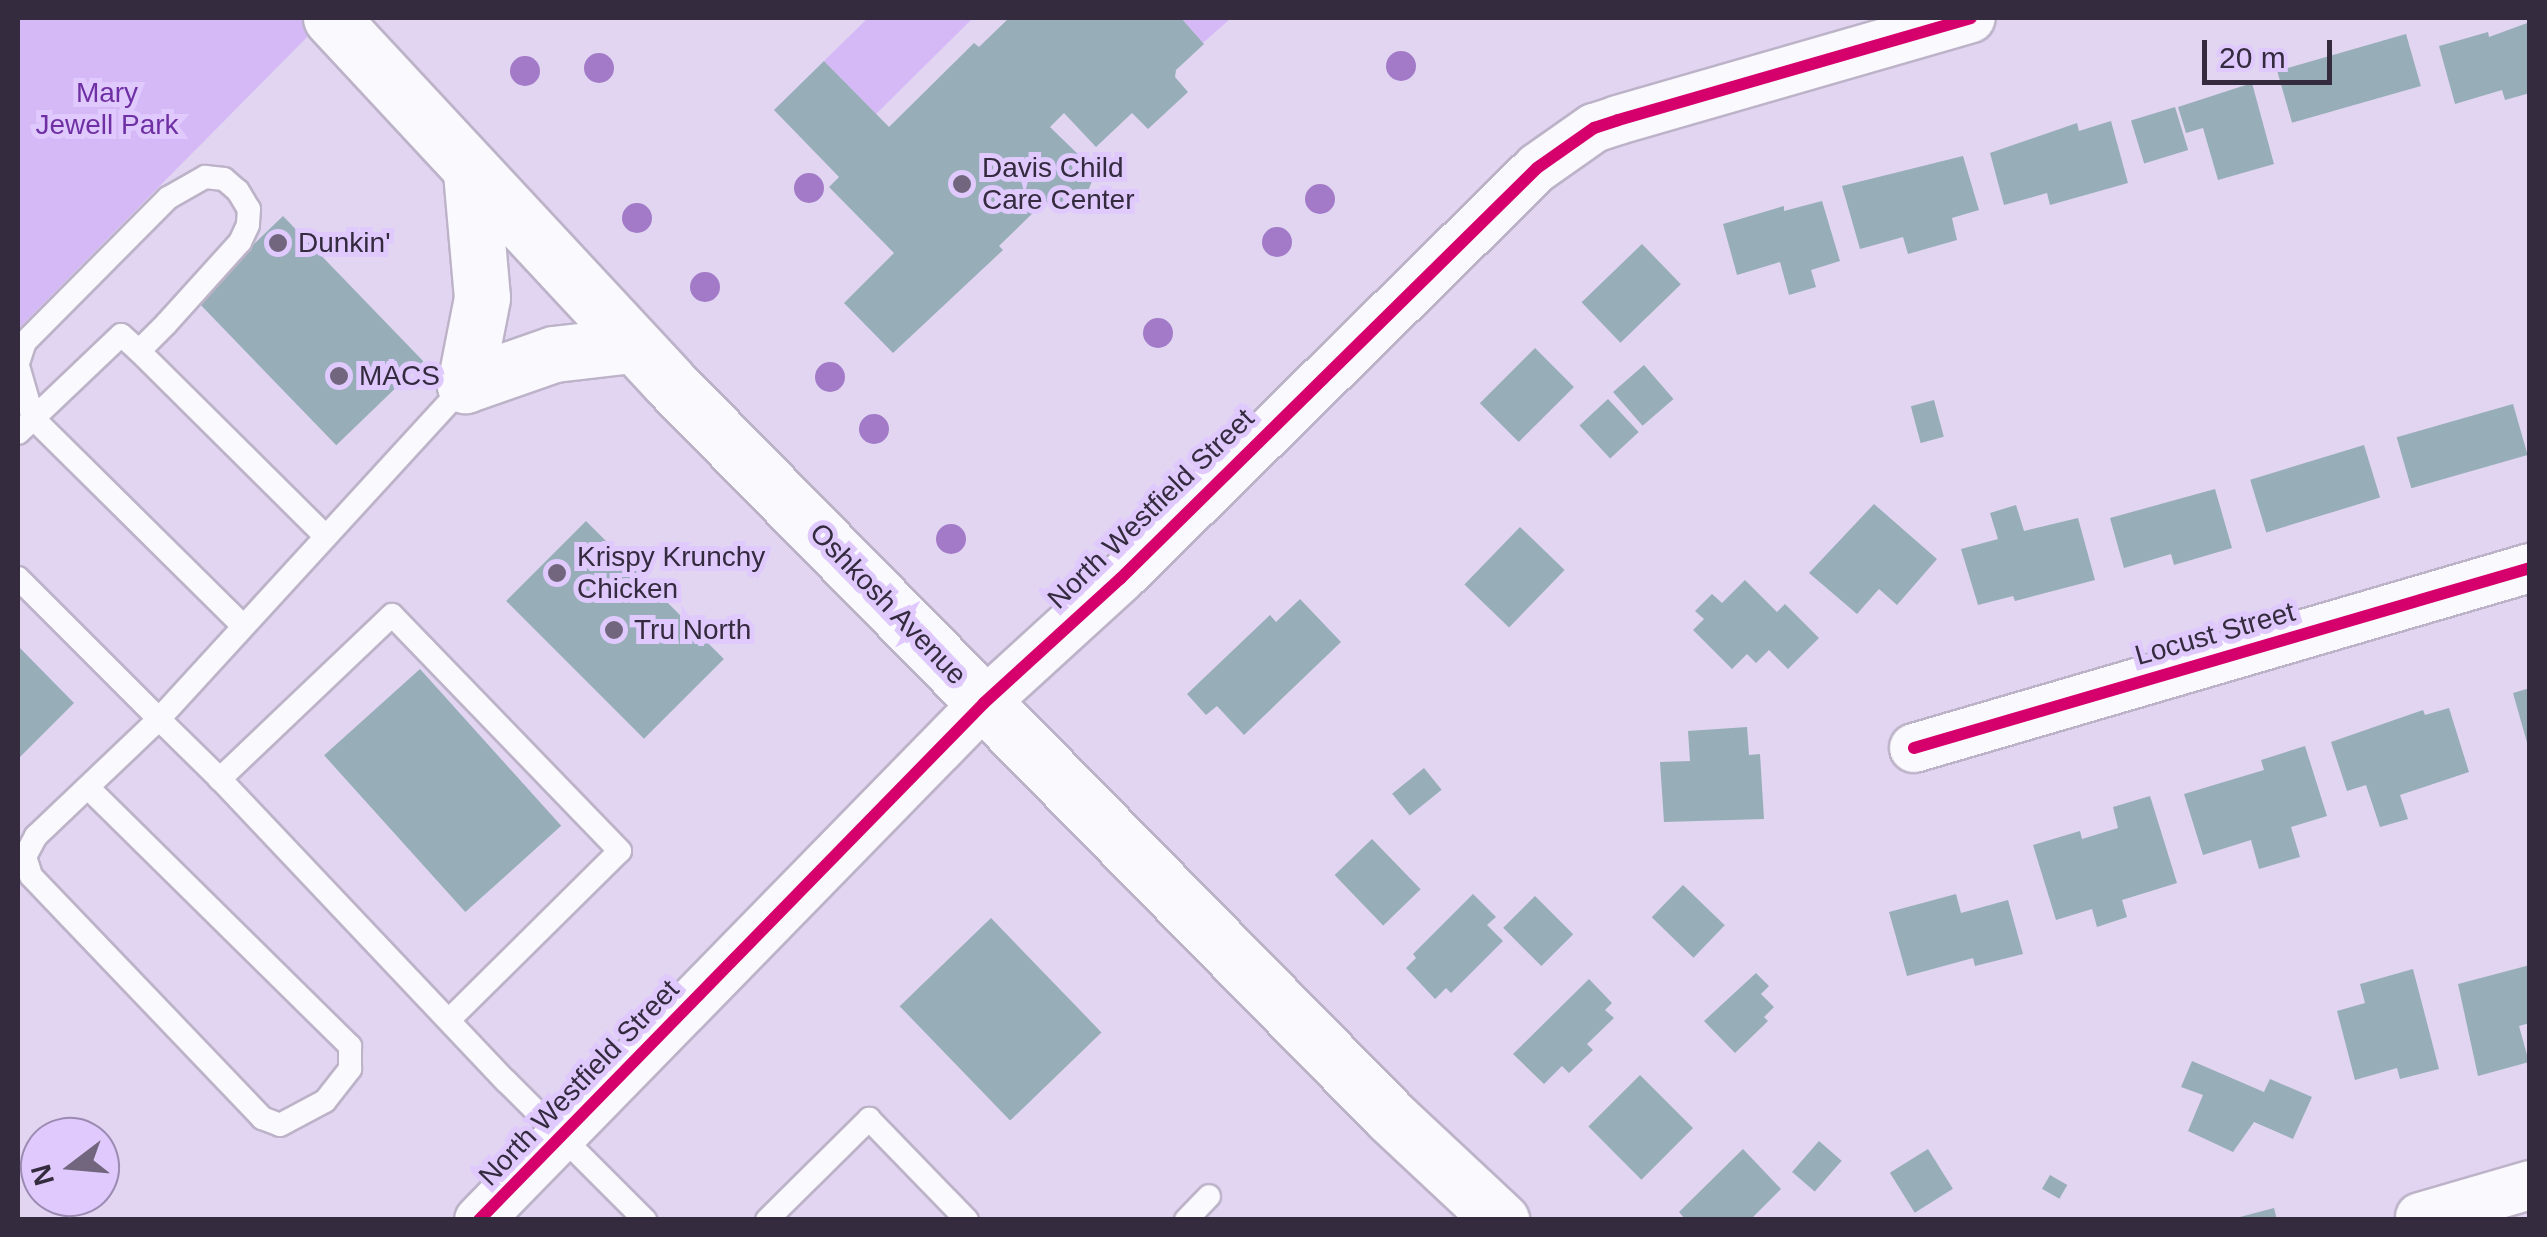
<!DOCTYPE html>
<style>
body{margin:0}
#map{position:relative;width:2547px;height:1237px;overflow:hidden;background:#e1d5f1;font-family:Helvetica,sans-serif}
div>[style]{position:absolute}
.green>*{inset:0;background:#d5b9f6}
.building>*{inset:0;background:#97aeb8;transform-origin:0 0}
.roads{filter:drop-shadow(2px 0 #bdb3c9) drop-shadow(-2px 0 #bdb3c9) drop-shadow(0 2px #bdb3c9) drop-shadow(0 -2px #bdb3c9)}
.service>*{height:22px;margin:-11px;padding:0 11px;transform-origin:11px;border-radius:11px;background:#faf9fd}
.minor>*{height:48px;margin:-24px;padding:0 24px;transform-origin:24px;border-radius:24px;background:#faf9fd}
.primary>*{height:55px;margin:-27.5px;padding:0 27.5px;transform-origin:27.5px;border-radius:27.5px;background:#faf9fd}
.cycleway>*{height:12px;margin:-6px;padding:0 6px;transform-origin:6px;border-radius:6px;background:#d6006c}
.trees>*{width:30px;height:30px;margin:-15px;border-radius:50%;background:#a27ac7}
.dots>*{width:28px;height:28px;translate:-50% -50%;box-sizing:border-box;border:5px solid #e0c9fd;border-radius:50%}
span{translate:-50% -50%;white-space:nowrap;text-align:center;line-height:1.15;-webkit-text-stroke:10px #e0c9fd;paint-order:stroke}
.park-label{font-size:28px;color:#6f30a4}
.poi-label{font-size:28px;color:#342b3f}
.left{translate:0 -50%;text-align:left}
.street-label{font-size:28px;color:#342b3f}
.frame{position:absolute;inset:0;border:20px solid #342b3f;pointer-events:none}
.north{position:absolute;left:20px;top:1117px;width:100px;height:100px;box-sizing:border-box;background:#e0c9fd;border:2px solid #9b8ab1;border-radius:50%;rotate:254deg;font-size:28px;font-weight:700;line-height:40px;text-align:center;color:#342b3f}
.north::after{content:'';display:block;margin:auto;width:35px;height:45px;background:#71667d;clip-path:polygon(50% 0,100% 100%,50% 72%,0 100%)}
.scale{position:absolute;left:2202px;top:40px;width:130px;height:45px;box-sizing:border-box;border:5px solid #342b3f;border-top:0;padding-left:12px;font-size:30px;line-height:35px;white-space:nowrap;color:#342b3f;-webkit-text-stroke:8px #e0c9fd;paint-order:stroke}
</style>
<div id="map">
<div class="green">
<i style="clip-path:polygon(18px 18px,326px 18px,18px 329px)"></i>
<i style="clip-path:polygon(868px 18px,973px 18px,876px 114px,824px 61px)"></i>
<i style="clip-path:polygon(1181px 18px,1231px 18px,1203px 43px)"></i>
</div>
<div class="building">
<i style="clip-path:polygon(1009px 18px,1181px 18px,1204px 44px,1176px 70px,1175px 77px,1188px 92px,1148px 129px,1132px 113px,1096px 147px,1064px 113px,1050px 127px,1087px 163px,1092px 181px,1085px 199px,1061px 209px,1044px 202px,999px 246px,1003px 250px,893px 353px,844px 303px,894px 253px,829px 187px,839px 177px,774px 110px,824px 61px,889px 127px,974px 43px,979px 47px)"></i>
<i style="clip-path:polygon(2530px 22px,2530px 93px,2505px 100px,2502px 90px,2455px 104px,2439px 46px,2488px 32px,2489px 37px)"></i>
<i style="left:2406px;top:34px;width:54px;height:134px;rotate:74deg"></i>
<i style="clip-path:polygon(2252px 83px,2274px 164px,2218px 180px,2203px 128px,2186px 133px,2178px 107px)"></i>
<i style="left:2175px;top:107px;width:45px;height:46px;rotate:73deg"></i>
<i style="clip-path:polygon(2111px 121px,2128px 183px,2050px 205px,2047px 193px,2004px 205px,1990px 153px,2077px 123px,2079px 131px)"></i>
<i style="clip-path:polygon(1963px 156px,1979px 210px,1952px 218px,1957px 240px,1908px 254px,1903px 237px,1860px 249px,1842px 186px)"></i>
<i style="clip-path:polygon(1822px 201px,1840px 261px,1811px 270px,1816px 287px,1789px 295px,1780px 262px,1737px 275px,1723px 224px,1784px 206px,1784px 211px)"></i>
<i style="left:283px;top:216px;width:202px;height:121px;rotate:46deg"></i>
<i style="left:1642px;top:244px;width:56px;height:84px;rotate:46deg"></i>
<i style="left:1535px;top:348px;width:55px;height:78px;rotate:45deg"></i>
<i style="left:1644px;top:365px;width:45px;height:41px;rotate:49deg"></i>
<i style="left:1608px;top:399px;width:45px;height:39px;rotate:47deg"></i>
<i style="left:1934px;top:400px;width:38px;height:24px;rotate:75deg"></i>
<i style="left:2513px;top:404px;width:53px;height:121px;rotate:74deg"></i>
<i style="left:2364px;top:445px;width:55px;height:119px;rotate:73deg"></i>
<i style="clip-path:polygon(2215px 489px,2232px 548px,2174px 565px,2171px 554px,2124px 568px,2110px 518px)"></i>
<i style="clip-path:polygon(1874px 504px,1937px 559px,1897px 605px,1879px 589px,1857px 614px,1809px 573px)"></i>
<i style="clip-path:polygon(2016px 505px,2024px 531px,2078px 518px,2095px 580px,2015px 601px,2013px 596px,1978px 605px,1961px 549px,1998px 539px,1990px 513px)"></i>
<i style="left:586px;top:521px;width:195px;height:113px;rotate:45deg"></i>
<i style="left:1520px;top:527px;width:62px;height:80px;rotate:44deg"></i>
<i style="clip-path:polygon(1745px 580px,1777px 612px,1785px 604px,1819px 638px,1788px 669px,1769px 650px,1756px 663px,1747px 654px,1732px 669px,1693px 630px,1704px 619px,1695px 611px,1712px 594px,1722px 603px)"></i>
<i style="clip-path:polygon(1300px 599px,1341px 642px,1244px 735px,1217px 706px,1206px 715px,1187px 694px,1270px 615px,1276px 622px)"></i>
<i style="clip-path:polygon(18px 646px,74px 703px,18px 759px)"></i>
<i style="left:420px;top:669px;width:211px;height:129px;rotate:48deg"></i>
<i style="clip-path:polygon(2530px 688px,2530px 746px,2528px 746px,2513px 693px)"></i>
<i style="clip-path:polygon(2449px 708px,2469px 772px,2400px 795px,2408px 819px,2380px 827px,2366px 785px,2347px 791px,2331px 742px,2423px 710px,2425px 715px)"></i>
<i style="clip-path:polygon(1747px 727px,1749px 755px,1760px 754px,1764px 819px,1664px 822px,1660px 762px,1690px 761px,1688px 731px)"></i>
<i style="clip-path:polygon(2305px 746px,2327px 816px,2291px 827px,2300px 857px,2259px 869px,2251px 840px,2203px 855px,2184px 794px,2264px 770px,2261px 760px)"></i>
<i style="left:1424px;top:768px;width:28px;height:41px;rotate:51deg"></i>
<i style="clip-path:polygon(2150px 796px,2177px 883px,2122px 900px,2127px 917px,2097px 927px,2092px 909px,2056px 920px,2033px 845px,2080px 831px,2082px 839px,2118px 828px,2113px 807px)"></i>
<i style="left:1372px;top:839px;width:70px;height:52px;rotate:46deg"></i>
<i style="left:1683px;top:885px;width:58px;height:45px;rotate:44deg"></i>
<i style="clip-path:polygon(1473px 894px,1496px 917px,1487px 925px,1503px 941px,1451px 993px,1446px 988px,1435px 999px,1406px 968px,1416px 958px,1413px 954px)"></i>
<i style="clip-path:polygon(1956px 894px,1961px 913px,2008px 900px,2023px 954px,1975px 966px,1973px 958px,1907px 976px,1889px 912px)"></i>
<i style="left:1535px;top:896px;width:54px;height:45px;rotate:45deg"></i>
<i style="left:991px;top:918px;width:159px;height:127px;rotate:46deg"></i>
<i style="clip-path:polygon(2530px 965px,2530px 1023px,2519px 1026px,2529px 1062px,2478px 1076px,2458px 984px)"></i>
<i style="clip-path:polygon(2413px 969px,2439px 1069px,2400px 1079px,2397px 1068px,2355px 1080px,2337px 1011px,2365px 1003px,2360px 984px)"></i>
<i style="clip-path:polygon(1756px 973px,1769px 986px,1761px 994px,1774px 1007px,1764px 1017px,1768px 1021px,1735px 1053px,1704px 1021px)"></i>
<i style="clip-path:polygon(1589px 979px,1612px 1003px,1605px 1010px,1614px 1018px,1587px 1044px,1593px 1050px,1569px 1073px,1562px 1066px,1544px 1084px,1513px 1054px)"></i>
<i style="clip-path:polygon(2192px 1061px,2264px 1092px,2270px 1079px,2312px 1097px,2293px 1139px,2254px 1122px,2233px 1152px,2188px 1131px,2203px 1095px,2181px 1087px)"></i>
<i style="left:1640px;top:1075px;width:75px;height:73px;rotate:45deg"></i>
<i style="left:1819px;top:1141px;width:30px;height:41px;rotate:41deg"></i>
<i style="clip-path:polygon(1743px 1149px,1781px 1189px,1750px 1220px,1686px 1220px,1679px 1212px)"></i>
<i style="left:1928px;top:1149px;width:47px;height:45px;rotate:58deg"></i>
<i style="left:2050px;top:1175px;width:20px;height:16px;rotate:30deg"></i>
<i style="clip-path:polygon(2274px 1208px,2277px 1220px,2236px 1220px,2236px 1218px)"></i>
</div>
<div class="roads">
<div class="service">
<i style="left:139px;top:351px;width:262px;rotate:44.8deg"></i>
<i style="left:18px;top:363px;width:22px;rotate:-72deg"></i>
<i style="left:25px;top:342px;width:203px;rotate:-45.2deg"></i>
<i style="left:168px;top:198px;width:43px;rotate:-29.6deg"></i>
<i style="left:205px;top:177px;width:19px;rotate:6deg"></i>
<i style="left:224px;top:179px;width:18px;rotate:41deg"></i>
<i style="left:238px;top:191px;width:21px;rotate:59deg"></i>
<i style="left:249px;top:209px;width:16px;rotate:94deg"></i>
<i style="left:248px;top:225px;width:19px;rotate:115deg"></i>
<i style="left:240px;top:242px;width:110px;rotate:132.1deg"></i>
<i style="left:166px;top:324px;width:38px;rotate:135deg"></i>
<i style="left:139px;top:351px;width:24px;rotate:-138deg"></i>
<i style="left:121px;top:335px;width:142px;rotate:136.4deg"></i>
<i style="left:18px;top:366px;width:54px;rotate:73.9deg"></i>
<i style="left:33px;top:418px;width:293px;rotate:44.7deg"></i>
<i style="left:18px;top:578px;width:199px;rotate:45deg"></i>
<i style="left:159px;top:719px;width:170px;rotate:136.4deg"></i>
<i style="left:36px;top:836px;width:24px;rotate:118deg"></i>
<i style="left:25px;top:857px;width:20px;rotate:72deg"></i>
<i style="left:31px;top:876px;width:335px;rotate:46.3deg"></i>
<i style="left:262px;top:1118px;width:19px;rotate:21deg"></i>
<i style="left:280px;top:1125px;width:51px;rotate:-28.1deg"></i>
<i style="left:325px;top:1101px;width:41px;rotate:-52deg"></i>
<i style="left:350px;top:1069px;width:23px;rotate:-90deg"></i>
<i style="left:350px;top:1046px;width:368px;rotate:-135.4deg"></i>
<i style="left:220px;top:779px;width:86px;rotate:-135.5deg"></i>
<i style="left:159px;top:719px;width:453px;rotate:-47.5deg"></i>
<i style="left:449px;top:1020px;width:240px;rotate:-44.7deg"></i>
<i style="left:620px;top:851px;width:328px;rotate:-134deg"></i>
<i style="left:392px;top:615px;width:238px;rotate:136.4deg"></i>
<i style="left:220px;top:779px;width:416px;rotate:46.6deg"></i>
<i style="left:506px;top:1081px;width:197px;rotate:45deg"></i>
<i style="left:767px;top:1220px;width:144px;rotate:-44.7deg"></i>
<i style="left:869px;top:1119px;width:141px;rotate:45.9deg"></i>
<i style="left:1186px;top:1220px;width:33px;rotate:-46deg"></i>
</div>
<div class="minor">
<i style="left:1914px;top:748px;width:642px;rotate:-16.29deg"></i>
<i style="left:2420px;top:1217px;width:115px;rotate:-16.2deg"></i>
<i style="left:479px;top:1220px;width:723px;rotate:-45.67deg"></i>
<i style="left:984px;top:703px;width:184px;rotate:-42.4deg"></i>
<i style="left:1120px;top:579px;width:585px;rotate:-44.58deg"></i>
<i style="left:1537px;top:168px;width:70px;rotate:-35.1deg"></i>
<i style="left:1594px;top:128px;width:25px;rotate:-18deg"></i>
<i style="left:1618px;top:120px;width:367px;rotate:-16.1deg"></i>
</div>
<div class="primary">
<i style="left:331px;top:18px;width:497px;rotate:47.1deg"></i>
<i style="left:669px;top:382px;width:1030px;rotate:45.51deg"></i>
<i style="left:1391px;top:1117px;width:151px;rotate:43.1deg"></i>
<i style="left:471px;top:172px;width:126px;rotate:85deg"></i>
<i style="left:482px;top:298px;width:89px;rotate:101.1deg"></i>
<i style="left:465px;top:385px;width:94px;rotate:-19.2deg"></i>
<i style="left:554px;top:354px;width:79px;rotate:-6.6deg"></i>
</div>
</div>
<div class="cycleway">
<i style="left:1914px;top:748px;width:642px;rotate:-16.29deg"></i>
<i style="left:479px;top:1220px;width:723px;rotate:-45.67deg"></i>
<i style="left:984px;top:703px;width:184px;rotate:-42.4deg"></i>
<i style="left:1120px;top:579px;width:585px;rotate:-44.58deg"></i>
<i style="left:1537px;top:168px;width:70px;rotate:-35.1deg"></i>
<i style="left:1594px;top:128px;width:25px;rotate:-18deg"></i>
<i style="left:1618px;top:120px;width:367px;rotate:-16.1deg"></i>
</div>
<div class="trees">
<i style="left:1401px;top:66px"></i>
<i style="left:599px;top:68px"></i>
<i style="left:525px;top:71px"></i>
<i style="left:809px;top:188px"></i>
<i style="left:1320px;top:199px"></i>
<i style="left:637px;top:218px"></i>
<i style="left:1277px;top:242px"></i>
<i style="left:705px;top:287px"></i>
<i style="left:1158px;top:333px"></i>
<i style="left:830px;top:377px"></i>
<i style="left:874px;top:429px"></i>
<i style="left:951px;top:539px"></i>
</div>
<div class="dots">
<i style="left:962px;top:184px;background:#71667d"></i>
<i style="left:278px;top:243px;background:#71667d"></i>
<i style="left:339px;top:376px;background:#71667d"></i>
<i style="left:557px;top:573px;background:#71667d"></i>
<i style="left:614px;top:630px;background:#71667d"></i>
</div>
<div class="park-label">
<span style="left:107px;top:109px">Mary<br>Jewell Park</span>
</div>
<div class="poi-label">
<span class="left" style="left:982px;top:184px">Davis Child<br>Care Center</span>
<span class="left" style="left:298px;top:243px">Dunkin'</span>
<span class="left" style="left:359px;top:376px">MACS</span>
<span class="left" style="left:577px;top:573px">Krispy Krunchy<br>Chicken</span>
<span class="left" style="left:634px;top:630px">Tru North</span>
</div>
<div class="street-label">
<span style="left:1151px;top:509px;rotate:-44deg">North Westfield Street</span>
<span style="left:888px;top:604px;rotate:46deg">Oshkosh Avenue</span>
<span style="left:2215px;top:634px;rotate:-16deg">Locust Street</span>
<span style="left:579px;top:1083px;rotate:-46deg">North Westfield Street</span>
</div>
<div class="frame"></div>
<div class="north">N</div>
<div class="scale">20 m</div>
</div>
